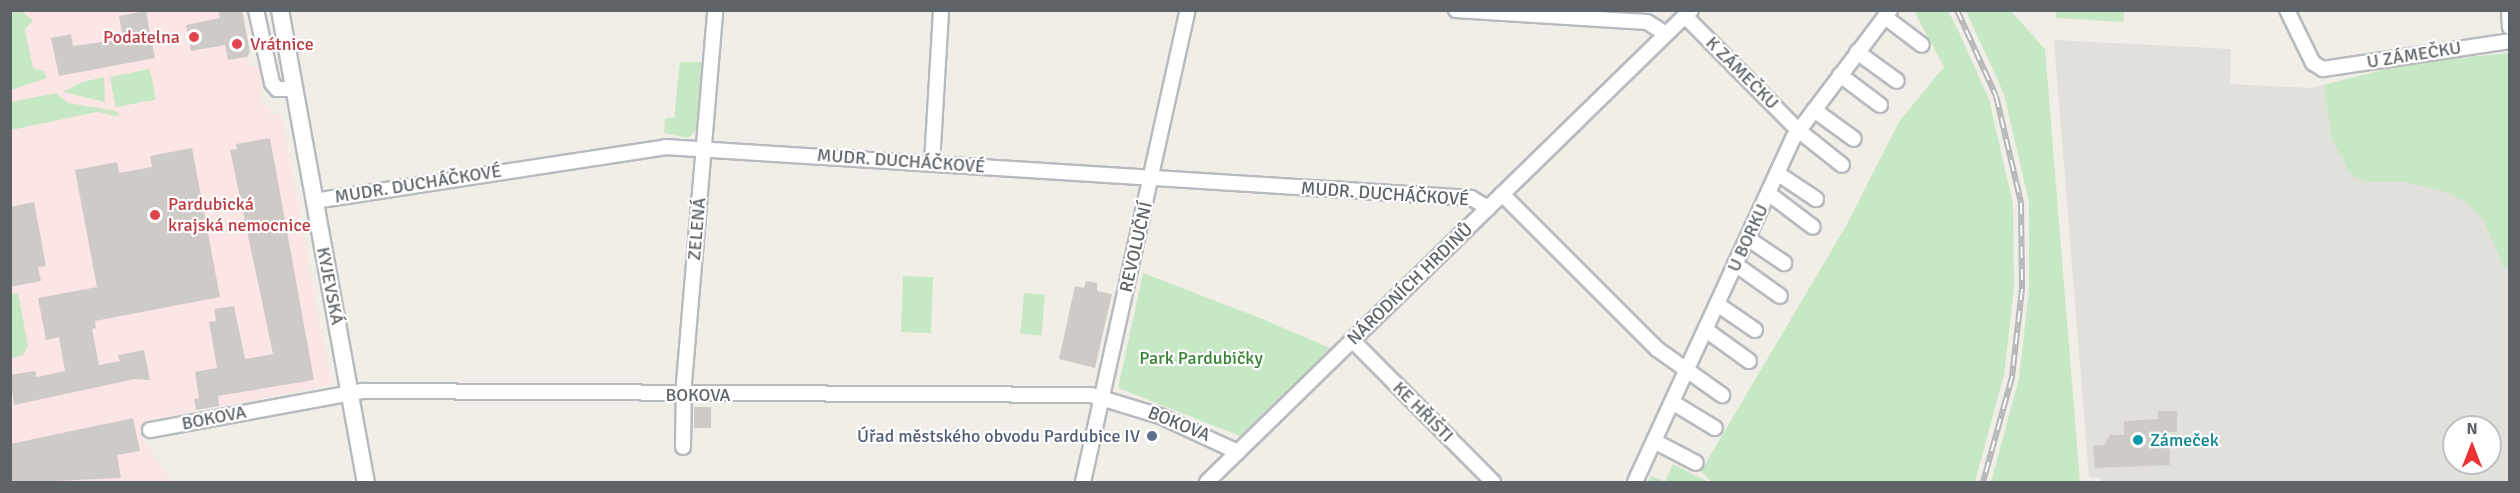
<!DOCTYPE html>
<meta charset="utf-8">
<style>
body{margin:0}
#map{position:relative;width:2520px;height:493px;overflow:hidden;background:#f1eee7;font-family:Signika,sans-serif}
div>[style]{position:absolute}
.industrial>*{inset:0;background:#e2e0db}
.medical>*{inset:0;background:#fce5e5}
.green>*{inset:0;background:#c7e8c4;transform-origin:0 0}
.building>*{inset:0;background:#cecbc6;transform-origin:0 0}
.roads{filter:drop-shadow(2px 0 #b7babe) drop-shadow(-2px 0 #b7babe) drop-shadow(0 2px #b7babe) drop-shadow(0 -2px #b7babe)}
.minor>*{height:14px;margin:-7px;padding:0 7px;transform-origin:7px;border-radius:7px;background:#fff}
.tertiary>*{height:16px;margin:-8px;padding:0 8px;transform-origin:8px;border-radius:8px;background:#fff}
.rail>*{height:6px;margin-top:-3px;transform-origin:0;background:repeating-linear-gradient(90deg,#fff 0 11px,#b5b6b7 0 22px);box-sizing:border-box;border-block:2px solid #b5b6b7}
.dots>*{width:16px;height:16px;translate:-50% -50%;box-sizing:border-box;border:3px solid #fff;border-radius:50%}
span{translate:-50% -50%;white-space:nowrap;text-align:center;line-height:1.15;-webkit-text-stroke:4.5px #fff;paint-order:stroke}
.health-label{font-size:18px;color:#be3a42}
.right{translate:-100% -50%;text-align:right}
.left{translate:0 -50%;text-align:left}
.street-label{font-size:18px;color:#5e6367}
.park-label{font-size:18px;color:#378233}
.service-label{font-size:18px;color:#4e5e75}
.culture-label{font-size:18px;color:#0d838f}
.frame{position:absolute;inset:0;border:12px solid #5e6367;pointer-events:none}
.north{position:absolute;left:2442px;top:415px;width:60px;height:60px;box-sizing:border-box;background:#fff;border:2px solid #bfc1c2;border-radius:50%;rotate:0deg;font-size:16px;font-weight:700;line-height:24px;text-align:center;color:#5e6367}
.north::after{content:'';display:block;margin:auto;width:21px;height:27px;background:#eb3336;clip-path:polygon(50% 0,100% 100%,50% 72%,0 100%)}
</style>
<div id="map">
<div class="industrial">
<i style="clip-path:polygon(evenodd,2054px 40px,2231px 49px,2230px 84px,2310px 88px,2411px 63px,2509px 53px,2509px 482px,2101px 482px,2100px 478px,2089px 477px,2054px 40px,2454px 427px,2490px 427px,2490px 463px,2454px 463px,2454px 427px)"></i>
</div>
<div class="medical">
<i style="clip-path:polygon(10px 11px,244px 11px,248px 67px,260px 65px,261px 106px,268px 105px,270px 115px,281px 114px,331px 385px,157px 418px,144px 424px,144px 439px,171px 482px,11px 482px)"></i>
</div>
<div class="green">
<i style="clip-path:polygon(21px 11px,33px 20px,25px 29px,33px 68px,44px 71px,47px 78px,11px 90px,11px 13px)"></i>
<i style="clip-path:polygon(1914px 11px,1948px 11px,1957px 28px,1989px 99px,2013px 204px,2014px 289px,2004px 375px,1975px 482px,1711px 482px,1701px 471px,1846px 226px,1900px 120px,1944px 67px)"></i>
<i style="clip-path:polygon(1966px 11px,2011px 11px,2045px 49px,2080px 482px,1991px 482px,2019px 378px,2029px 290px,2029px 202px,2004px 94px)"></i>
<i style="clip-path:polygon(2056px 11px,2124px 11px,2123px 22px,2056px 18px)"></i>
<i style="clip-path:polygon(2509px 53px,2509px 269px,2505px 269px,2483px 219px,2464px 201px,2440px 190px,2404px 182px,2367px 182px,2351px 175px,2332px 139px,2324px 85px,2411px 63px)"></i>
<i style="clip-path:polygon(680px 62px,702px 62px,696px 131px,688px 138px,664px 133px,665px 118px,674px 118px)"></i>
<i style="left:150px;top:69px;width:31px;height:41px;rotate:79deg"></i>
<i style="clip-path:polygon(104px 77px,105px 102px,63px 92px,79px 83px)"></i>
<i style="clip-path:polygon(56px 93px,68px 103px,116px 111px,121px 117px,97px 112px,11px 130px,11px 102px)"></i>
<i style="clip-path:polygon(1143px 273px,1265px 320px,1330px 348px,1240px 436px,1118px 388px)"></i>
<i style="left:903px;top:276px;width:30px;height:56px;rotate:2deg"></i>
<i style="clip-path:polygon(18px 293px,28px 346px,23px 355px,11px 359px,11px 294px)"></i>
<i style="left:1024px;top:293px;width:21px;height:41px;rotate:5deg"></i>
<i style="clip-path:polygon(1673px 464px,1708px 482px,1648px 482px,1651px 476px,1665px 482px)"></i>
</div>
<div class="building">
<i style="clip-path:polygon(218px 10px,242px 10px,250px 52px,247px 57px,228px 60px,225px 45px,191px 51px,186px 25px,220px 18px)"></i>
<i style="clip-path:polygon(146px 11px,155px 58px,59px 76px,51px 38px,71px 34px,73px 46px,123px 39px,119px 16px)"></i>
<i style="clip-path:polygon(270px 138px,314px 380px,218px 396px,219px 406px,196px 410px,194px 399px,199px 398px,195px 372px,217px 368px,209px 322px,216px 321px,214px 309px,234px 306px,245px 359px,273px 354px,230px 150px,237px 149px,236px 144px)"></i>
<i style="clip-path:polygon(192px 148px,220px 297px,95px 321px,96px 328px,92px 329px,99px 365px,120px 361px,118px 355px,144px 350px,150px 380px,135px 379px,14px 405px,10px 375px,35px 371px,36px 377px,65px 371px,59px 337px,46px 340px,38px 298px,97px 287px,75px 170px,117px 162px,119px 173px,152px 167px,150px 156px)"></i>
<i style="clip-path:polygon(34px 202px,46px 266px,38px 267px,41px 281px,10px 287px,10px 207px)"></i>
<i style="clip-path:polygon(1086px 281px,1097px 283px,1097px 291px,1112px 294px,1095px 368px,1059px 359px,1075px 286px,1084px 288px)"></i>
<i style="left:694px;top:407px;width:17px;height:21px"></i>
<i style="clip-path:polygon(2158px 411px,2177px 411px,2177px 432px,2169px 432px,2170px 465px,2095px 468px,2093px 446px,2104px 445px,2110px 435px,2124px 435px,2124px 421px,2158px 419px)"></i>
<i style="clip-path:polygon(133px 418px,140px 451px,117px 455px,121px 478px,10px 483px,10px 444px)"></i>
</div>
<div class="roads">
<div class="minor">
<i style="left:256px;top:10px;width:75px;rotate:77.6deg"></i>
<i style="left:272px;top:83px;width:8px;rotate:50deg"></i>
<i style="left:277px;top:89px;width:17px"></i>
<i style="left:1456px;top:10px;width:191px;rotate:3.6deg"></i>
<i style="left:1647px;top:22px;width:22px;rotate:32deg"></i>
<i style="left:2287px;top:10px;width:59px;rotate:63.9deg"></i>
<i style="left:2313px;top:63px;width:12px;rotate:31deg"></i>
<i style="left:2323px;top:69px;width:189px;rotate:-8.5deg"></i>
<i style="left:2509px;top:10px;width:17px;rotate:87deg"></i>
<i style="left:1685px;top:16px;width:161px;rotate:45.3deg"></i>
<i style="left:1798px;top:130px;width:56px;rotate:38.5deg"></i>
<i style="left:1885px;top:17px;width:46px;rotate:37.1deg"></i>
<i style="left:1857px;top:52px;width:49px;rotate:35.9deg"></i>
<i style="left:1840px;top:75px;width:50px;rotate:36.9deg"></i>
<i style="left:1814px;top:110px;width:49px;rotate:35.9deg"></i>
<i style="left:932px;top:163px;width:153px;rotate:-86.6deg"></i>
<i style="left:1777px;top:173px;width:47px;rotate:33.7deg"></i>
<i style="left:1768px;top:193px;width:56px;rotate:37.1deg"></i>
<i style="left:1502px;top:194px;width:219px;rotate:45deg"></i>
<i style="left:1657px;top:349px;width:80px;rotate:35.3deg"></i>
<i style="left:314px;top:201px;width:355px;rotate:-8.7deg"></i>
<i style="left:665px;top:147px;width:808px;rotate:3.62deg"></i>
<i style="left:1471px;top:198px;width:20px;rotate:30deg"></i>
<i style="left:1747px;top:238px;width:45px;rotate:34deg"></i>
<i style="left:1735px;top:264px;width:55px;rotate:35.4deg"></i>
<i style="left:1717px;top:304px;width:46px;rotate:34.4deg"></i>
<i style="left:1706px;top:330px;width:53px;rotate:35.8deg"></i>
<i style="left:1353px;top:341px;width:199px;rotate:45.2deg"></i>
<i style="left:1672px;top:402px;width:50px;rotate:31.2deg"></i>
<i style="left:150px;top:430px;width:216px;rotate:-10.4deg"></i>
<i style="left:362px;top:391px;width:729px;rotate:0.31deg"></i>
<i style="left:1091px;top:395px;width:72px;rotate:16.9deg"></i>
<i style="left:1160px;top:416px;width:86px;rotate:24.8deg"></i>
<i style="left:1654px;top:441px;width:47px;rotate:27.6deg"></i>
<i style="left:683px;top:447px;width:64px;rotate:-89.1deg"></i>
<i style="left:684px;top:383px;width:374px;rotate:-85.2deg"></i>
<i style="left:1083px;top:482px;width:484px;rotate:-77.5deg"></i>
<i style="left:1207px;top:482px;width:676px;rotate:-44.28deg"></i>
<i style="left:1635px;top:482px;width:380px;rotate:-65.3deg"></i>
<i style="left:1794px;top:137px;width:159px;rotate:-52.9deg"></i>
</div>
<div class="tertiary">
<i style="left:280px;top:10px;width:480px;rotate:79.7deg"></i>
</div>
</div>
<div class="rail">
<i style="left:1957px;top:10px;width:94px;rotate:65.6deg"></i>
<i style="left:1996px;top:96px;width:110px;rotate:76.8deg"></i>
<i style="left:2021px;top:203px;width:86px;rotate:89.3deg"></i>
<i style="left:2022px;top:289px;width:89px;rotate:96.5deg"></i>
<i style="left:2012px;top:377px;width:109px;rotate:105.4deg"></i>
</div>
<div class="dots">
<i style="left:194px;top:37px;background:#e0444e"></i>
<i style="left:237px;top:44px;background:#e0444e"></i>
<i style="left:155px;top:215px;background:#e0444e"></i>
<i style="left:1152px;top:436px;background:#5c6f8a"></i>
<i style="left:2138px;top:440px;background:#0f9aa8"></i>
</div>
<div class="health-label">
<span class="right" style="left:180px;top:37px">Podatelna</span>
<span class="left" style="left:250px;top:44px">Vrátnice</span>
<span class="left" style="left:168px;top:215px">Pardubická<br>krajská nemocnice</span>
</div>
<div class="street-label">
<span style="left:2414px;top:55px;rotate:-9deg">U ZÁMEČKU</span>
<span style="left:1742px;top:73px;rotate:45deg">K ZÁMEČKU</span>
<span style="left:901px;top:161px;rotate:4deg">MUDR. DUCHÁČKOVÉ</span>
<span style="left:418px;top:184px;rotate:-9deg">MUDR. DUCHÁČKOVÉ</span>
<span style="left:1385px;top:194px;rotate:4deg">MUDR. DUCHÁČKOVÉ</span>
<span style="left:697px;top:229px;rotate:-85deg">ZELENÁ</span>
<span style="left:1748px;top:238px;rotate:-65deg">U BORKU</span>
<span style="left:1136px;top:247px;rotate:-77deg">REVOLUČNÍ</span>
<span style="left:1410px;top:284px;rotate:-44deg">NÁRODNÍCH HRDINŮ</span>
<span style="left:330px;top:286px;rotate:79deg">KYJEVSKÁ</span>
<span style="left:698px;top:395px">BOKOVA</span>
<span style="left:1423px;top:412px;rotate:45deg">KE HŘIŠTI</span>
<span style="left:214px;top:418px;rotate:-11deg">BOKOVA</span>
<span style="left:1179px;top:424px;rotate:22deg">BOKOVA</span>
</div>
<div class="park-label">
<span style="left:1201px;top:358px">Park Pardubičky</span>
</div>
<div class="service-label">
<span class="right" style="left:1140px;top:436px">Úřad městského obvodu Pardubice IV</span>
</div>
<div class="culture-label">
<span class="left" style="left:2150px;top:440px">Zámeček</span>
</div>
<div class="frame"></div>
<div class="north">N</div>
</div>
